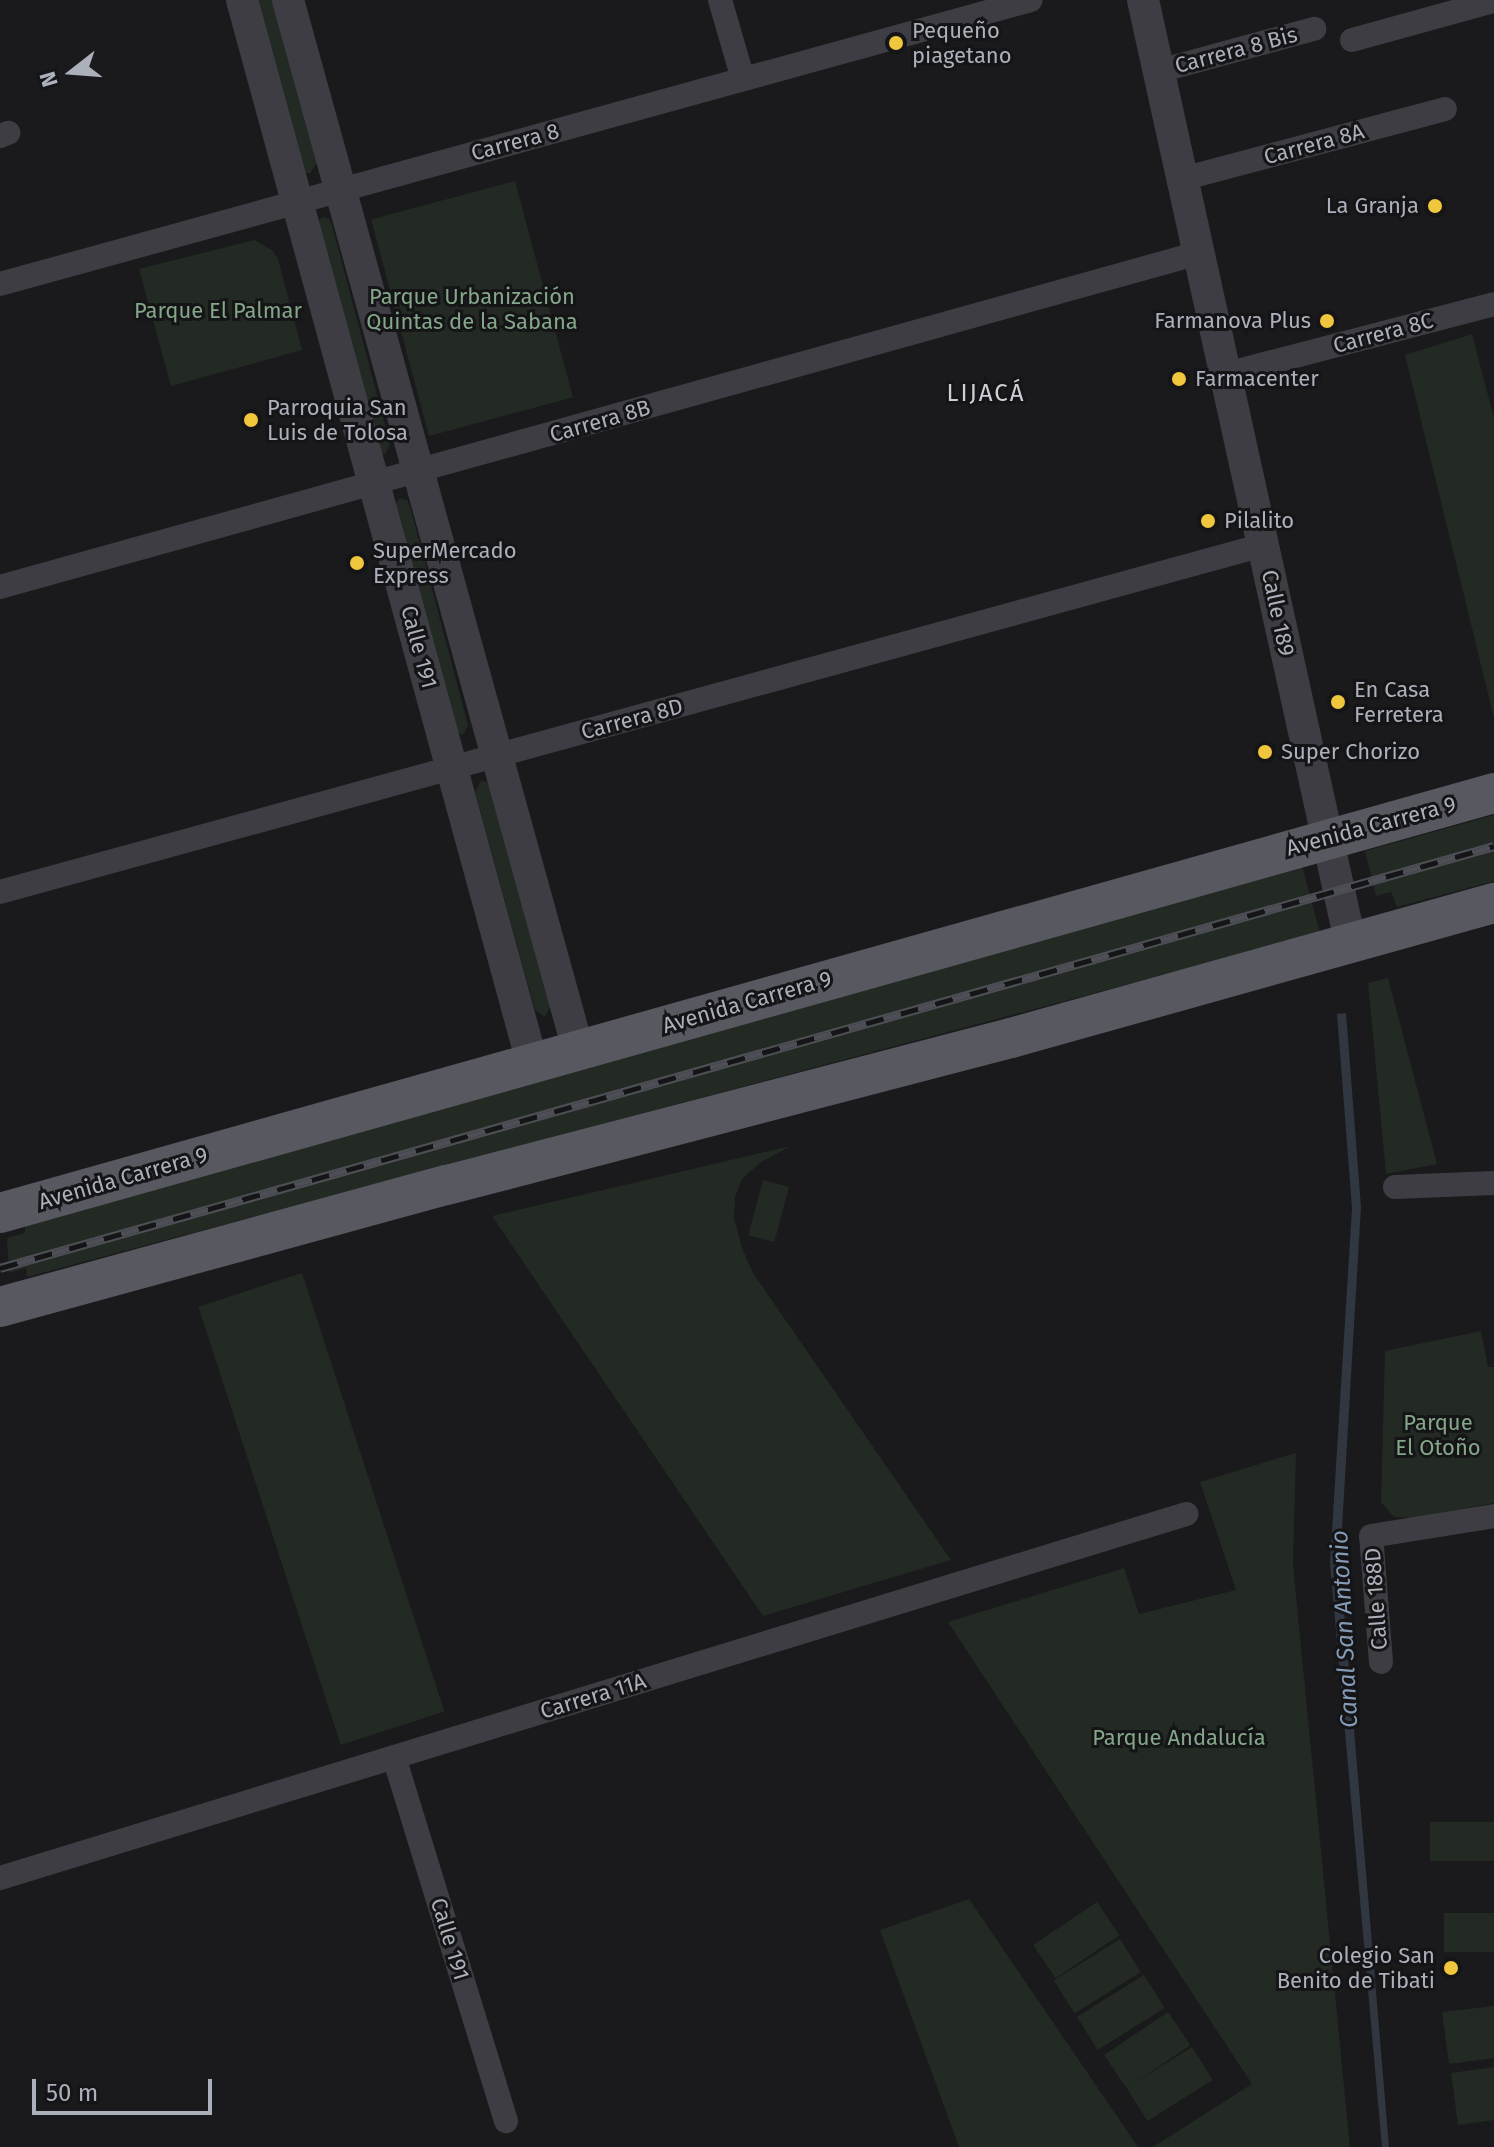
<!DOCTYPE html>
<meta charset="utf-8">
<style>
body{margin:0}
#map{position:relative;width:1494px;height:2147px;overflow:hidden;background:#1a1a1c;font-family:"Fira Sans",sans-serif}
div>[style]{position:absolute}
.green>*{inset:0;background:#222a23;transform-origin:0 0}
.water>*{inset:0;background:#303740}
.minor>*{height:24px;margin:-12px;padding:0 12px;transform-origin:12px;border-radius:12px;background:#3d3d43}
.tertiary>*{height:32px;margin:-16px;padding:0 16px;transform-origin:16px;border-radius:16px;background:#3d3d43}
.primary>*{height:40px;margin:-20px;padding:0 20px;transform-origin:20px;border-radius:20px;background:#575860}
.rail>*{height:9px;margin-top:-4.5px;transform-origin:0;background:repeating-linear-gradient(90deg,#151517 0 18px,#4e4f56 0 36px);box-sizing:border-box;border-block:2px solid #4e4f56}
.dots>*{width:22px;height:22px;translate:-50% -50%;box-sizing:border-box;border:4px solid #151517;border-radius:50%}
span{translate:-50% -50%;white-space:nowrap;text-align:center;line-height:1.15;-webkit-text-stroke:6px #151517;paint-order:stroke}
.poi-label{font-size:22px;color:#acb0bb}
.left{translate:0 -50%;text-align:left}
.right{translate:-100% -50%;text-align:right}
.street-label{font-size:22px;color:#acb0bb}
.park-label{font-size:22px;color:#84a689}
.neighbourhood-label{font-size:24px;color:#cdcfd7;letter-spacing:2px}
.water-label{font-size:24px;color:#849ab5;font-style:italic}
.north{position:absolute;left:32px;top:32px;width:80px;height:80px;-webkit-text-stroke:6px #151517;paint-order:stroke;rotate:253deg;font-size:22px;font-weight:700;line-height:32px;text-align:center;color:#acb0bb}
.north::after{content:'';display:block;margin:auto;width:28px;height:36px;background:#acb0bb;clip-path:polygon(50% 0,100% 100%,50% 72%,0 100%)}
.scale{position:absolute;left:32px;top:2079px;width:180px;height:36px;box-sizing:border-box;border:4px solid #acb0bb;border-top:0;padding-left:10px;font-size:24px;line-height:28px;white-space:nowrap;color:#acb0bb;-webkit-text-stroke:6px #151517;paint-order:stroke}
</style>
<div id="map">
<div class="green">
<i style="clip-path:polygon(251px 0,274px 0,317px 163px,310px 173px,304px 173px)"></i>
<i style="left:515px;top:181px;width:224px;height:149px;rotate:75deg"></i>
<i style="clip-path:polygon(322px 217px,329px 219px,332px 225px,390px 444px,385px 454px,381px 454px,318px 222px)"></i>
<i style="clip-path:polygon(254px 240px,272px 250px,278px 259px,302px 350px,171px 386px,139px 269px)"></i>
<i style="clip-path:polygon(1472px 334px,1494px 418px,1494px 718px,1405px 355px)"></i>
<i style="clip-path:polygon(400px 498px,407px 500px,410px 506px,468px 725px,463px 735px,455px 732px,396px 503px)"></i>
<i style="clip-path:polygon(481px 781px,487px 782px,491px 788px,550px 1007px,545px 1017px,535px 1010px,475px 792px)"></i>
<i style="clip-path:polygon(1494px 815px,1494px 881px,1397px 907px,1391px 892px,1376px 896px,1365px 851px)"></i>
<i style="clip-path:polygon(1301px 862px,1320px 933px,27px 1277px,26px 1268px,9px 1273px,7px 1238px,25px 1233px,25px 1225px)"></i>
<i style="clip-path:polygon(1388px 978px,1437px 1164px,1386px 1174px,1368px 983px)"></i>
<i style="clip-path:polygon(791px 1146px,761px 1162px,742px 1179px,735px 1197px,734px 1218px,742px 1248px,753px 1273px,951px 1560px,763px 1616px,492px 1216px)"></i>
<i style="left:763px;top:1180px;width:27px;height:57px;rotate:15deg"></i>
<i style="left:302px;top:1273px;width:461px;height:109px;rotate:72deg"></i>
<i style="clip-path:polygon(1481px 1331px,1488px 1367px,1494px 1367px,1494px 1503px,1412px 1518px,1394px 1517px,1381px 1502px,1385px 1351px)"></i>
<i style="clip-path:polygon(1296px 1453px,1293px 1565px,1350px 2147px,1153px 2147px,1252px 2084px,948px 1622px,1124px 1568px,1139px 1614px,1236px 1590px,1200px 1482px)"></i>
<i style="left:1494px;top:1822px;width:39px;height:64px;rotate:90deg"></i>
<i style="clip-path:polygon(969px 1899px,1138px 2147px,959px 2147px,880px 1930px)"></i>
<i style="left:1097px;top:1902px;width:40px;height:77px;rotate:56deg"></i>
<i style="left:1494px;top:1913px;width:39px;height:50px;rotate:90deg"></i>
<i style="left:1120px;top:1939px;width:39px;height:78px;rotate:58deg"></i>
<i style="left:1144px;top:1975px;width:39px;height:79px;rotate:58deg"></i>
<i style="clip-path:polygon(1494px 2006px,1494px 2058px,1449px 2064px,1442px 2012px)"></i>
<i style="left:1168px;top:2012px;width:40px;height:77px;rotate:56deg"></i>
<i style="left:1192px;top:2047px;width:39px;height:77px;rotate:58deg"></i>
<i style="clip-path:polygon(1494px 2067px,1494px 2120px,1458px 2125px,1451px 2073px)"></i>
</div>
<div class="water">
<i style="clip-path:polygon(1346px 1013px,1361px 1207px,1340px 1562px,1389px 2147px,1382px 2147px,1330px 1563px,1352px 1208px,1337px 1014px)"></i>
</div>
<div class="minor">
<i style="left:720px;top:0;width:82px;rotate:73.8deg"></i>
<i style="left:1352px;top:40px;width:147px;rotate:-15.4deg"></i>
<i style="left:1159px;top:71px;width:161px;rotate:-15.2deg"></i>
<i style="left:0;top:136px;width:9px;rotate:-21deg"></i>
<i style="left:1182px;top:179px;width:272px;rotate:-14.9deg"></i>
<i style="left:0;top:284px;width:1069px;rotate:-15.4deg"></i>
<i style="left:1226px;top:374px;width:277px;rotate:-14.6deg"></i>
<i style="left:0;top:587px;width:1245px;rotate:-15.57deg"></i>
<i style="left:0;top:892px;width:1310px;rotate:-15.36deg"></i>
<i style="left:1395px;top:1187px;width:99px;rotate:-2.3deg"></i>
<i style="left:1381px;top:1662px;width:126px;rotate:-94.5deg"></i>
<i style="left:1371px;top:1536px;width:125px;rotate:-9.2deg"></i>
<i style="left:394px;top:1757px;width:381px;rotate:72.9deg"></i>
<i style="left:0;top:1878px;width:1241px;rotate:-17.06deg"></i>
</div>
<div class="tertiary">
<i style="left:242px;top:0;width:1101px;rotate:74.73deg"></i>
<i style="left:288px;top:0;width:1088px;rotate:74.55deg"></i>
<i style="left:1143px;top:0;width:968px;rotate:77.59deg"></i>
</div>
<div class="primary">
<i style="left:0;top:1213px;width:1552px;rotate:-15.7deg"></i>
<i style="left:0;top:1307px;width:463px;rotate:-15.3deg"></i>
<i style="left:447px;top:1185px;width:583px;rotate:-14.61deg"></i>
<i style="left:1011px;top:1038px;width:502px;rotate:-15.62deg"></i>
</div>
<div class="rail">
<i style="left:0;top:1268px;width:1552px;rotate:-15.77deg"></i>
</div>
<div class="dots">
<i style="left:896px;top:43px;background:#f0c63d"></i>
<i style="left:1435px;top:206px;background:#f0c63d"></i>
<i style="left:1327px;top:321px;background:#f0c63d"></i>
<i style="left:1179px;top:379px;background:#f0c63d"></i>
<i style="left:251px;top:420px;background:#f0c63d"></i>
<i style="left:1208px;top:521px;background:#f0c63d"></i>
<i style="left:357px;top:563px;background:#f0c63d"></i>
<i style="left:1338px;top:702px;background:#f0c63d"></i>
<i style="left:1265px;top:752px;background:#f0c63d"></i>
<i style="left:1451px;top:1968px;background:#f0c63d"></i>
</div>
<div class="poi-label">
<span class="left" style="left:912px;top:43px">Pequeño<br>piagetano</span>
<span class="right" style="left:1419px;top:206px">La Granja</span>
<span class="right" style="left:1311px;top:321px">Farmanova Plus</span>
<span class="left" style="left:1195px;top:379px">Farmacenter</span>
<span class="left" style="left:267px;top:420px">Parroquia San<br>Luis de Tolosa</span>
<span class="left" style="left:1224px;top:521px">Pilalito</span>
<span class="left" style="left:373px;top:563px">SuperMercado<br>Express</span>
<span class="left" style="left:1354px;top:702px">En Casa<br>Ferretera</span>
<span class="left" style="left:1281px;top:752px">Super Chorizo</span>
<span class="right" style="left:1435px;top:1968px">Colegio San<br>Benito de Tibati</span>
</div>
<div class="street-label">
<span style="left:1236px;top:50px;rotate:-15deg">Carrera 8 Bis</span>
<span style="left:515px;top:142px;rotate:-15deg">Carrera 8</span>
<span style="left:1314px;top:144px;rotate:-15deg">Carrera 8A</span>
<span style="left:1383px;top:333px;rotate:-15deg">Carrera 8C</span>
<span style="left:600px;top:421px;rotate:-16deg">Carrera 8B</span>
<span style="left:1278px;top:613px;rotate:78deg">Calle 189</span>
<span style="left:419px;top:647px;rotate:75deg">Calle 191</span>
<span style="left:632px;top:719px;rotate:-15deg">Carrera 8D</span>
<span style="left:1371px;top:826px;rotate:-15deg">Avenida Carrera 9</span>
<span style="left:747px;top:1002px;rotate:-16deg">Avenida Carrera 9</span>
<span style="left:123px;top:1178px;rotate:-16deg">Avenida Carrera 9</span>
<span style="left:1376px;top:1599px;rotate:-94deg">Calle 188D</span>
<span style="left:593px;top:1696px;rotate:-17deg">Carrera 11A</span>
<span style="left:450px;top:1939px;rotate:73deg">Calle 191</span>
</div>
<div class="park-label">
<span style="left:472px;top:309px">Parque Urbanización<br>Quintas de la Sabana</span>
<span style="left:218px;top:311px">Parque El Palmar</span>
<span style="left:1438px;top:1435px">Parque<br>El Otoño</span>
<span style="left:1179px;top:1738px">Parque Andalucía</span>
</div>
<div class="neighbourhood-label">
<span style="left:986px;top:394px">LIJACÁ</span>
</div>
<div class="water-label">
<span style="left:1345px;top:1629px;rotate:-93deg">Canal San Antonio</span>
</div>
<div class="north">N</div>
<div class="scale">50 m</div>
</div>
